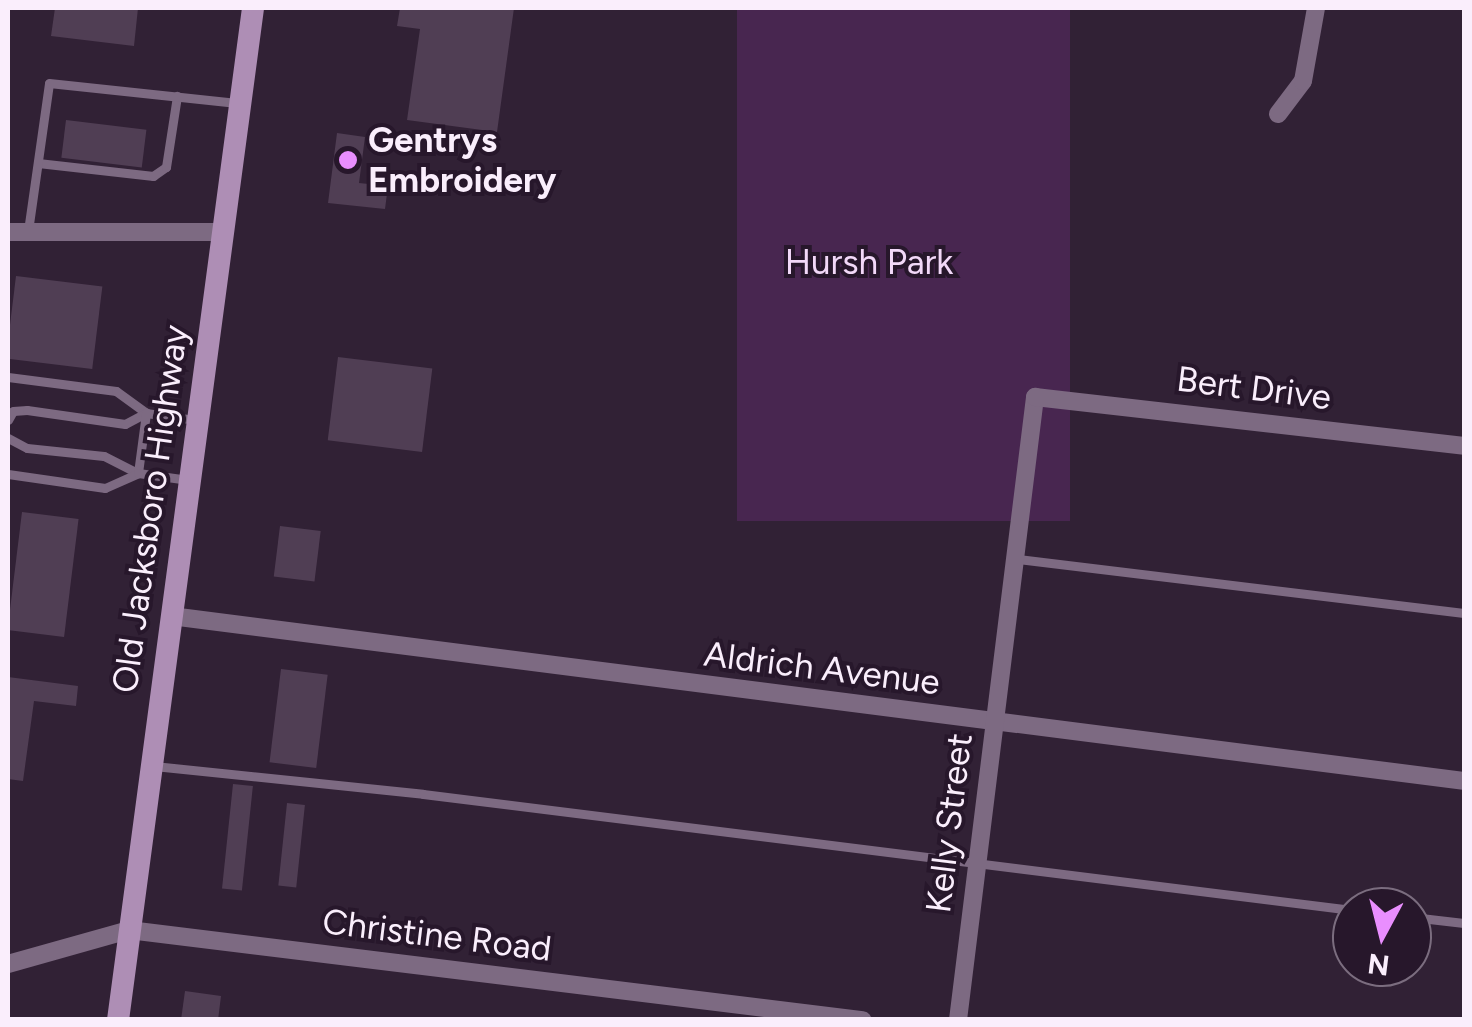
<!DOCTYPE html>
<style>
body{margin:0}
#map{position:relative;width:1472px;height:1027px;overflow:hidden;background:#312135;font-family:Figtree,sans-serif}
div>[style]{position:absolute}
.green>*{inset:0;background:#482650;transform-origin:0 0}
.building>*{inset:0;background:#503e54;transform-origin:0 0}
.lane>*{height:9px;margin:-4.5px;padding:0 4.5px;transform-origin:4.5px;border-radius:4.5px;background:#7d6a82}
.street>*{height:18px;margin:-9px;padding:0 9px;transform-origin:9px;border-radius:9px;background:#7d6a82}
.secondary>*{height:22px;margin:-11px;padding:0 11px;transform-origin:11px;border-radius:11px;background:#ae8eb5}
.dots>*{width:28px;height:28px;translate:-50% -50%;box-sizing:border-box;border:5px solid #27172b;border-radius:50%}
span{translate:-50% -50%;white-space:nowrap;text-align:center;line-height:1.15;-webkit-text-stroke:8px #27172b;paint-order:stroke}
.poi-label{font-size:35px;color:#faeefc;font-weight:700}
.left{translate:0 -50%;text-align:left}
.park-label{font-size:35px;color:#f2d8f8}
.street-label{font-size:35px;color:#faeefc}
.frame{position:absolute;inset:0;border:10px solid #faeefc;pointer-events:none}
.north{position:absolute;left:1332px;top:887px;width:100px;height:100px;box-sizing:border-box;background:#27172b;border:2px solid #7b6d7f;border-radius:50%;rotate:187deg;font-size:28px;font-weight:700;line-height:40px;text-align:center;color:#faeefc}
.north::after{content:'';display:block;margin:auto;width:35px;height:45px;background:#e98efe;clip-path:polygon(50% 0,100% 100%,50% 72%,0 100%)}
</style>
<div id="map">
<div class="green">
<i style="left:737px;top:8px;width:333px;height:513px"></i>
</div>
<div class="building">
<i style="clip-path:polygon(55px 8px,138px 8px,134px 46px,51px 36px)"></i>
<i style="clip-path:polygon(400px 8px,514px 8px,497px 132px,407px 120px,420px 29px,397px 26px)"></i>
<i style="left:66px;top:120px;width:81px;height:38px;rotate:7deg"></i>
<i style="clip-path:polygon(337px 133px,365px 137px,359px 183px,388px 186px,385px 209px,328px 203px)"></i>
<i style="left:16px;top:276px;width:87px;height:83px;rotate:7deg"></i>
<i style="left:338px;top:357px;width:95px;height:84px;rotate:7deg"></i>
<i style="left:22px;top:512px;width:57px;height:119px;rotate:7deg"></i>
<i style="left:280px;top:526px;width:41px;height:51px;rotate:7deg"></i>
<i style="left:281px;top:669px;width:47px;height:94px;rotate:7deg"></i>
<i style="clip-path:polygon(8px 677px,78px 686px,76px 706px,34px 701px,23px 781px,8px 779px)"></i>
<i style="left:233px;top:784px;width:20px;height:105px;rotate:6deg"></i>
<i style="left:287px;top:803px;width:18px;height:83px;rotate:6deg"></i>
<i style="clip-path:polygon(185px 991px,221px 996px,218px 1020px,181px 1020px)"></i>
</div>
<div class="lane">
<i style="left:38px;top:163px;width:116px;rotate:6.4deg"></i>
<i style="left:153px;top:176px;width:16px;rotate:-35deg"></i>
<i style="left:166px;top:167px;width:72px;rotate:-81.2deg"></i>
<i style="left:28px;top:231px;width:149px;rotate:-81.9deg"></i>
<i style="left:49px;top:83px;width:189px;rotate:6.1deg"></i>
<i style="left:8px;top:377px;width:109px;rotate:7.4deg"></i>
<i style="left:116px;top:391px;width:37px;rotate:36deg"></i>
<i style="left:146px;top:413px;width:49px;rotate:8.1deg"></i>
<i style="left:8px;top:420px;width:10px;rotate:-61deg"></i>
<i style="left:13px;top:411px;width:14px;rotate:-4deg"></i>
<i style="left:27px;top:410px;width:99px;rotate:8.1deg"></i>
<i style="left:125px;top:424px;width:24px;rotate:-28deg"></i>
<i style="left:8px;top:438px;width:21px;rotate:28deg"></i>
<i style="left:27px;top:448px;width:77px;rotate:5.9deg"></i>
<i style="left:104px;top:456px;width:38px;rotate:27deg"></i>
<i style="left:138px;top:473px;width:61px;rotate:-82.4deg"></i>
<i style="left:8px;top:474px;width:98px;rotate:8.2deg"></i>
<i style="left:105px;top:488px;width:36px;rotate:-24deg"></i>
<i style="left:138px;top:473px;width:51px;rotate:7.8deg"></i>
<i style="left:1018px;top:559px;width:449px;rotate:6.9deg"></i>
<i style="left:154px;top:766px;width:270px;rotate:5.9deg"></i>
<i style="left:423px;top:794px;width:936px;rotate:7.12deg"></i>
<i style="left:1412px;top:917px;width:52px;rotate:6.6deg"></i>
</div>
<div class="street">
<i style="left:1278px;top:114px;width:41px;rotate:-52.9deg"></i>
<i style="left:1303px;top:81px;width:74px;rotate:-79.9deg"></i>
<i style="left:8px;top:232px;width:215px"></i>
<i style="left:171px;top:616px;width:1303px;rotate:7.27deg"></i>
<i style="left:8px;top:964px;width:126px;rotate:-15.7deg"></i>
<i style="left:129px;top:930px;width:739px;rotate:7deg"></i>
<i style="left:958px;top:1020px;width:628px;rotate:-82.95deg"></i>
<i style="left:1035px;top:397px;width:432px;rotate:6.5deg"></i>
</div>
<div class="secondary">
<i style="left:118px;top:1020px;width:1021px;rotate:-82.4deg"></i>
</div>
<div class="dots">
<i style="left:348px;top:160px;background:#e98efe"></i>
</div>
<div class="poi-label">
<span class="left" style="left:368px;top:160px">Gentrys<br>Embroidery</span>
</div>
<div class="park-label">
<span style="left:869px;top:262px">Hursh Park</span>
</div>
<div class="street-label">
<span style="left:1254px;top:388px;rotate:7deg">Bert Drive</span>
<span style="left:150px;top:509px;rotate:-82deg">Old Jacksboro Highway</span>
<span style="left:822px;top:668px;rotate:7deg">Aldrich Avenue</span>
<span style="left:949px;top:823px;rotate:-83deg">Kelly Street</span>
<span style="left:437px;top:935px;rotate:7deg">Christine Road</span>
</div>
<div class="frame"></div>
<div class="north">N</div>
</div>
